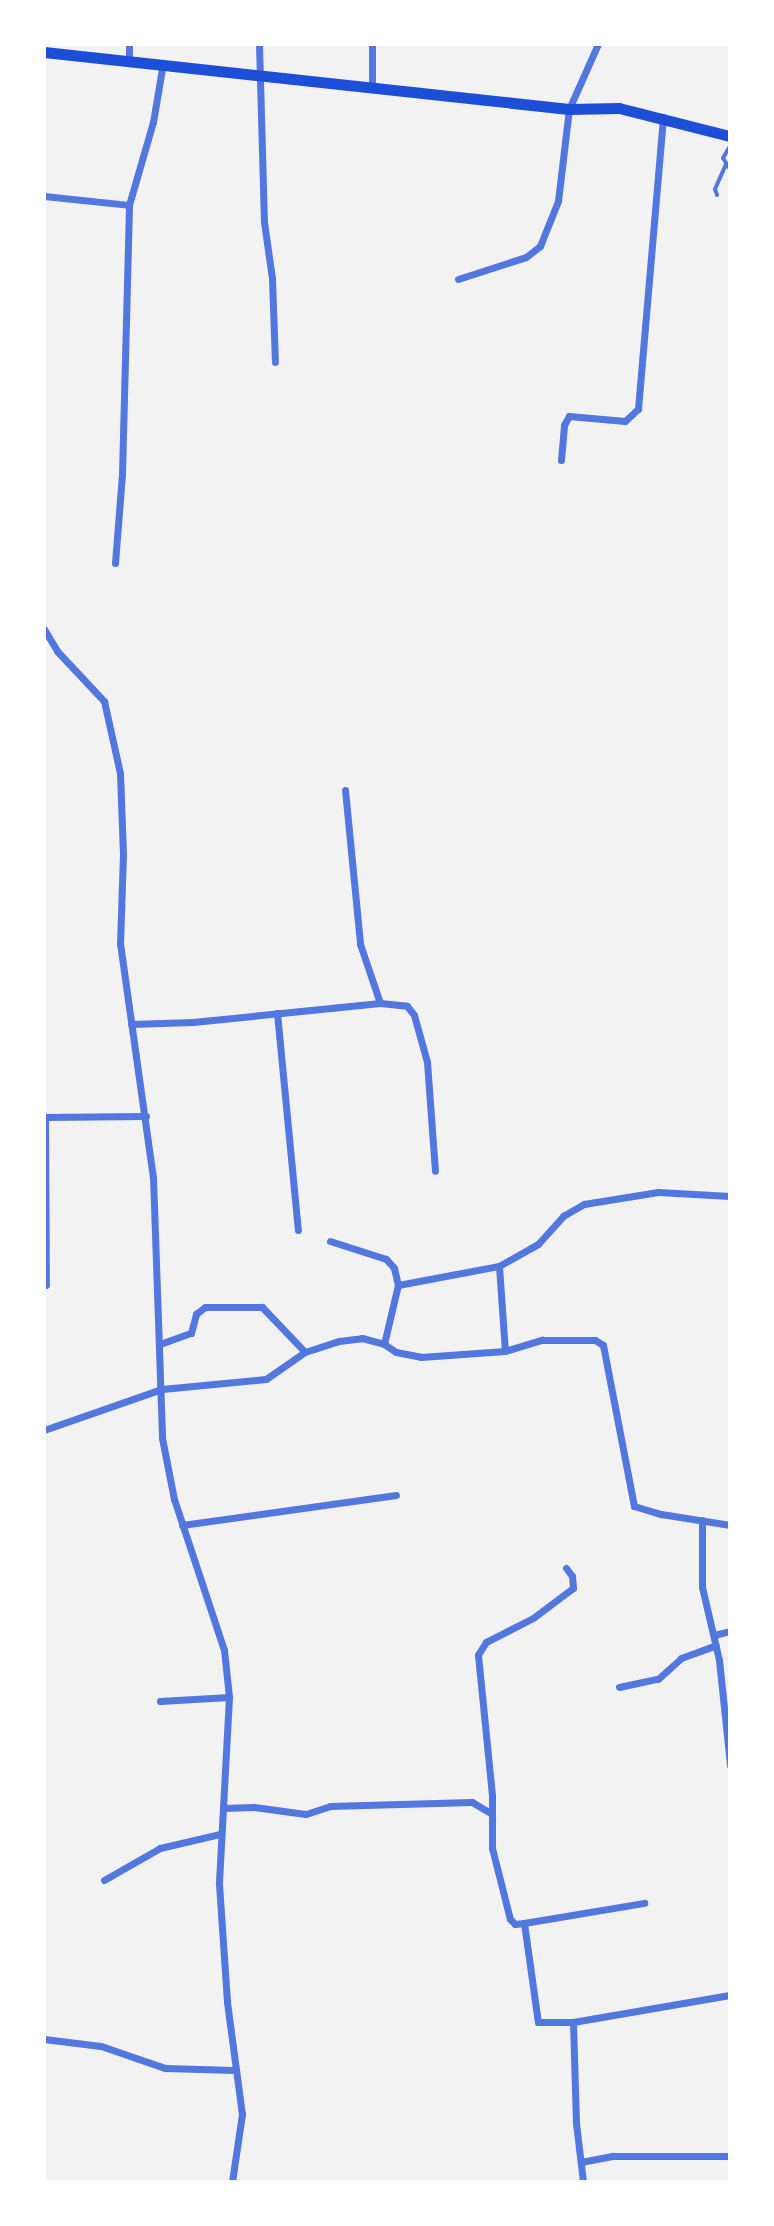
<!DOCTYPE html>
<style>
body{margin:0}
#map{position:relative;width:774px;height:2226px;overflow:hidden;background:#f2f2f2;font-family:Jost,sans-serif}
div>[style]{position:absolute}
.service>*{height:4px;margin:-2px;padding:0 2px;transform-origin:2px;border-radius:2px;background:#5277de}
.minor>*{height:7px;margin:-3.5px;padding:0 3.5px;transform-origin:3.5px;border-radius:3.5px;background:#5277de}
.secondary>*{height:11px;margin:-5.5px;padding:0 5.5px;transform-origin:5.5px;border-radius:5.5px;background:#1d4ed8}
span{translate:-50% -50%;white-space:nowrap;text-align:center;line-height:1.15;-webkit-text-stroke:8px #fff;paint-order:stroke}
.frame{position:absolute;inset:0;border:46px solid #fff;pointer-events:none}
</style>
<div id="map">
<div class="service">
<i style="left:730px;top:146px;width:14px;rotate:120deg"></i>
<i style="left:723px;top:158px;width:13px;rotate:58deg"></i>
<i style="left:717px;top:195px;width:6px;rotate:-108deg"></i>
<i style="left:715px;top:189px;width:27px;rotate:-66deg"></i>
</div>
<div class="minor">
<i style="left:129px;top:44px;width:16px;rotate:90deg"></i>
<i style="left:259px;top:44px;width:178px;rotate:88.4deg"></i>
<i style="left:264px;top:222px;width:57px;rotate:81.9deg"></i>
<i style="left:272px;top:278px;width:84px;rotate:88deg"></i>
<i style="left:372px;top:44px;width:43px;rotate:90deg"></i>
<i style="left:44px;top:196px;width:85px;rotate:6deg"></i>
<i style="left:129px;top:205px;width:86px;rotate:-73.9deg"></i>
<i style="left:153px;top:122px;width:60px;rotate:-80.4deg"></i>
<i style="left:458px;top:279px;width:71px;rotate:-17.9deg"></i>
<i style="left:526px;top:257px;width:18px;rotate:-38deg"></i>
<i style="left:540px;top:246px;width:48px;rotate:-68.2deg"></i>
<i style="left:558px;top:201px;width:93px;rotate:-83.2deg"></i>
<i style="left:569px;top:109px;width:71px;rotate:-66deg"></i>
<i style="left:561px;top:460px;width:35px;rotate:-85deg"></i>
<i style="left:564px;top:425px;width:10px;rotate:-61deg"></i>
<i style="left:569px;top:416px;width:56px;rotate:5.1deg"></i>
<i style="left:625px;top:421px;width:18px;rotate:-43deg"></i>
<i style="left:638px;top:409px;width:293px;rotate:-85.1deg"></i>
<i style="left:115px;top:563px;width:89px;rotate:-85.5deg"></i>
<i style="left:122px;top:474px;width:269px;rotate:-88.5deg"></i>
<i style="left:44px;top:629px;width:26px;rotate:59deg"></i>
<i style="left:57px;top:651px;width:69px;rotate:46.8deg"></i>
<i style="left:104px;top:701px;width:74px;rotate:77.5deg"></i>
<i style="left:120px;top:773px;width:81px;rotate:87.9deg"></i>
<i style="left:123px;top:854px;width:89px;rotate:91.9deg"></i>
<i style="left:120px;top:943px;width:236px;rotate:82deg"></i>
<i style="left:153px;top:1177px;width:261px;rotate:88deg"></i>
<i style="left:162px;top:1438px;width:62px;rotate:78.9deg"></i>
<i style="left:174px;top:1499px;width:159px;rotate:71.7deg"></i>
<i style="left:224px;top:1650px;width:47px;rotate:83.9deg"></i>
<i style="left:229px;top:1697px;width:187px;rotate:93.1deg"></i>
<i style="left:219px;top:1884px;width:118px;rotate:86.1deg"></i>
<i style="left:227px;top:2002px;width:113px;rotate:82.4deg"></i>
<i style="left:242px;top:2114px;width:69px;rotate:98.4deg"></i>
<i style="left:345px;top:790px;width:155px;rotate:84.4deg"></i>
<i style="left:360px;top:944px;width:62px;rotate:71.3deg"></i>
<i style="left:277px;top:1013px;width:218px;rotate:84.5deg"></i>
<i style="left:131px;top:1024px;width:62px;rotate:-1.8deg"></i>
<i style="left:193px;top:1022px;width:188px;rotate:-5.8deg"></i>
<i style="left:380px;top:1003px;width:27px;rotate:6deg"></i>
<i style="left:407px;top:1006px;width:11px;rotate:52deg"></i>
<i style="left:414px;top:1015px;width:49px;rotate:74.5deg"></i>
<i style="left:427px;top:1062px;width:109px;rotate:85.8deg"></i>
<i style="left:44px;top:1117px;width:102px;rotate:-0.6deg"></i>
<i style="left:45px;top:1117px;width:168px;rotate:89.7deg"></i>
<i style="left:330px;top:1241px;width:59px;rotate:17.8deg"></i>
<i style="left:386px;top:1259px;width:12px;rotate:48deg"></i>
<i style="left:394px;top:1268px;width:17px;rotate:77deg"></i>
<i style="left:398px;top:1285px;width:103px;rotate:-10.7deg"></i>
<i style="left:499px;top:1266px;width:45px;rotate:-29.4deg"></i>
<i style="left:538px;top:1244px;width:38px;rotate:-48deg"></i>
<i style="left:563px;top:1216px;width:24px;rotate:-30deg"></i>
<i style="left:584px;top:1204px;width:75px;rotate:-9.2deg"></i>
<i style="left:658px;top:1192px;width:72px;rotate:3.2deg"></i>
<i style="left:499px;top:1266px;width:85px;rotate:86deg"></i>
<i style="left:160px;top:1344px;width:33px;rotate:-20deg"></i>
<i style="left:191px;top:1333px;width:20px;rotate:-75deg"></i>
<i style="left:196px;top:1314px;width:11px;rotate:-38deg"></i>
<i style="left:205px;top:1307px;width:57px"></i>
<i style="left:262px;top:1307px;width:62px;rotate:46.3deg"></i>
<i style="left:384px;top:1344px;width:61px;rotate:-76.7deg"></i>
<i style="left:44px;top:1430px;width:125px;rotate:-19.2deg"></i>
<i style="left:162px;top:1389px;width:104px;rotate:-5.5deg"></i>
<i style="left:266px;top:1379px;width:47px;rotate:-34.7deg"></i>
<i style="left:305px;top:1352px;width:36px;rotate:-18deg"></i>
<i style="left:339px;top:1341px;width:23px;rotate:-7deg"></i>
<i style="left:362px;top:1338px;width:23px;rotate:15deg"></i>
<i style="left:384px;top:1344px;width:14px;rotate:34deg"></i>
<i style="left:396px;top:1352px;width:25px;rotate:11deg"></i>
<i style="left:421px;top:1357px;width:84px;rotate:-4.1deg"></i>
<i style="left:505px;top:1351px;width:39px;rotate:-17deg"></i>
<i style="left:542px;top:1340px;width:53px"></i>
<i style="left:595px;top:1340px;width:9px;rotate:32deg"></i>
<i style="left:603px;top:1345px;width:164px;rotate:79.1deg"></i>
<i style="left:634px;top:1506px;width:28px;rotate:17deg"></i>
<i style="left:661px;top:1514px;width:70px;rotate:9.1deg"></i>
<i style="left:702px;top:1520px;width:67px;rotate:90deg"></i>
<i style="left:702px;top:1587px;width:75px;rotate:76.9deg"></i>
<i style="left:719px;top:1660px;width:106px;rotate:84deg"></i>
<i style="left:182px;top:1525px;width:216px;rotate:-8deg"></i>
<i style="left:566px;top:1568px;width:10px;rotate:53deg"></i>
<i style="left:572px;top:1576px;width:12px;rotate:85deg"></i>
<i style="left:573px;top:1588px;width:50px;rotate:143.1deg"></i>
<i style="left:533px;top:1618px;width:53px;rotate:152.9deg"></i>
<i style="left:486px;top:1642px;width:15px;rotate:122deg"></i>
<i style="left:478px;top:1655px;width:142px;rotate:84.3deg"></i>
<i style="left:492px;top:1796px;width:52px;rotate:90deg"></i>
<i style="left:492px;top:1848px;width:73px;rotate:75.8deg"></i>
<i style="left:510px;top:1919px;width:7px;rotate:45deg"></i>
<i style="left:515px;top:1924px;width:9px;rotate:-6deg"></i>
<i style="left:524px;top:1923px;width:100px;rotate:82deg"></i>
<i style="left:538px;top:2022px;width:35px"></i>
<i style="left:573px;top:2022px;width:159px;rotate:-9.8deg"></i>
<i style="left:714px;top:1635px;width:16px;rotate:-14deg"></i>
<i style="left:619px;top:1687px;width:40px;rotate:-12deg"></i>
<i style="left:658px;top:1679px;width:31px;rotate:-42deg"></i>
<i style="left:681px;top:1658px;width:37px;rotate:-20deg"></i>
<i style="left:160px;top:1701px;width:69px;rotate:-3.3deg"></i>
<i style="left:223px;top:1808px;width:31px;rotate:-2deg"></i>
<i style="left:254px;top:1807px;width:52px;rotate:7.7deg"></i>
<i style="left:306px;top:1814px;width:25px;rotate:-18deg"></i>
<i style="left:330px;top:1806px;width:142px;rotate:-1.6deg"></i>
<i style="left:472px;top:1802px;width:21px;rotate:31deg"></i>
<i style="left:104px;top:1880px;width:64px;rotate:-29.7deg"></i>
<i style="left:160px;top:1848px;width:62px;rotate:-13.1deg"></i>
<i style="left:524px;top:1923px;width:122px;rotate:-9.5deg"></i>
<i style="left:573px;top:2022px;width:101px;rotate:88.3deg"></i>
<i style="left:576px;top:2123px;width:59px;rotate:83.2deg"></i>
<i style="left:44px;top:2039px;width:57px;rotate:7deg"></i>
<i style="left:101px;top:2046px;width:68px;rotate:19deg"></i>
<i style="left:165px;top:2068px;width:69px;rotate:1.7deg"></i>
<i style="left:581px;top:2162px;width:33px;rotate:-11deg"></i>
<i style="left:613px;top:2156px;width:117px"></i>
</div>
<div class="secondary">
<i style="left:44px;top:52px;width:528px;rotate:6.2deg"></i>
<i style="left:569px;top:109px;width:50px;rotate:-1.1deg"></i>
<i style="left:619px;top:108px;width:114px;rotate:14.2deg"></i>
</div>
<div class="frame"></div>
</div>
